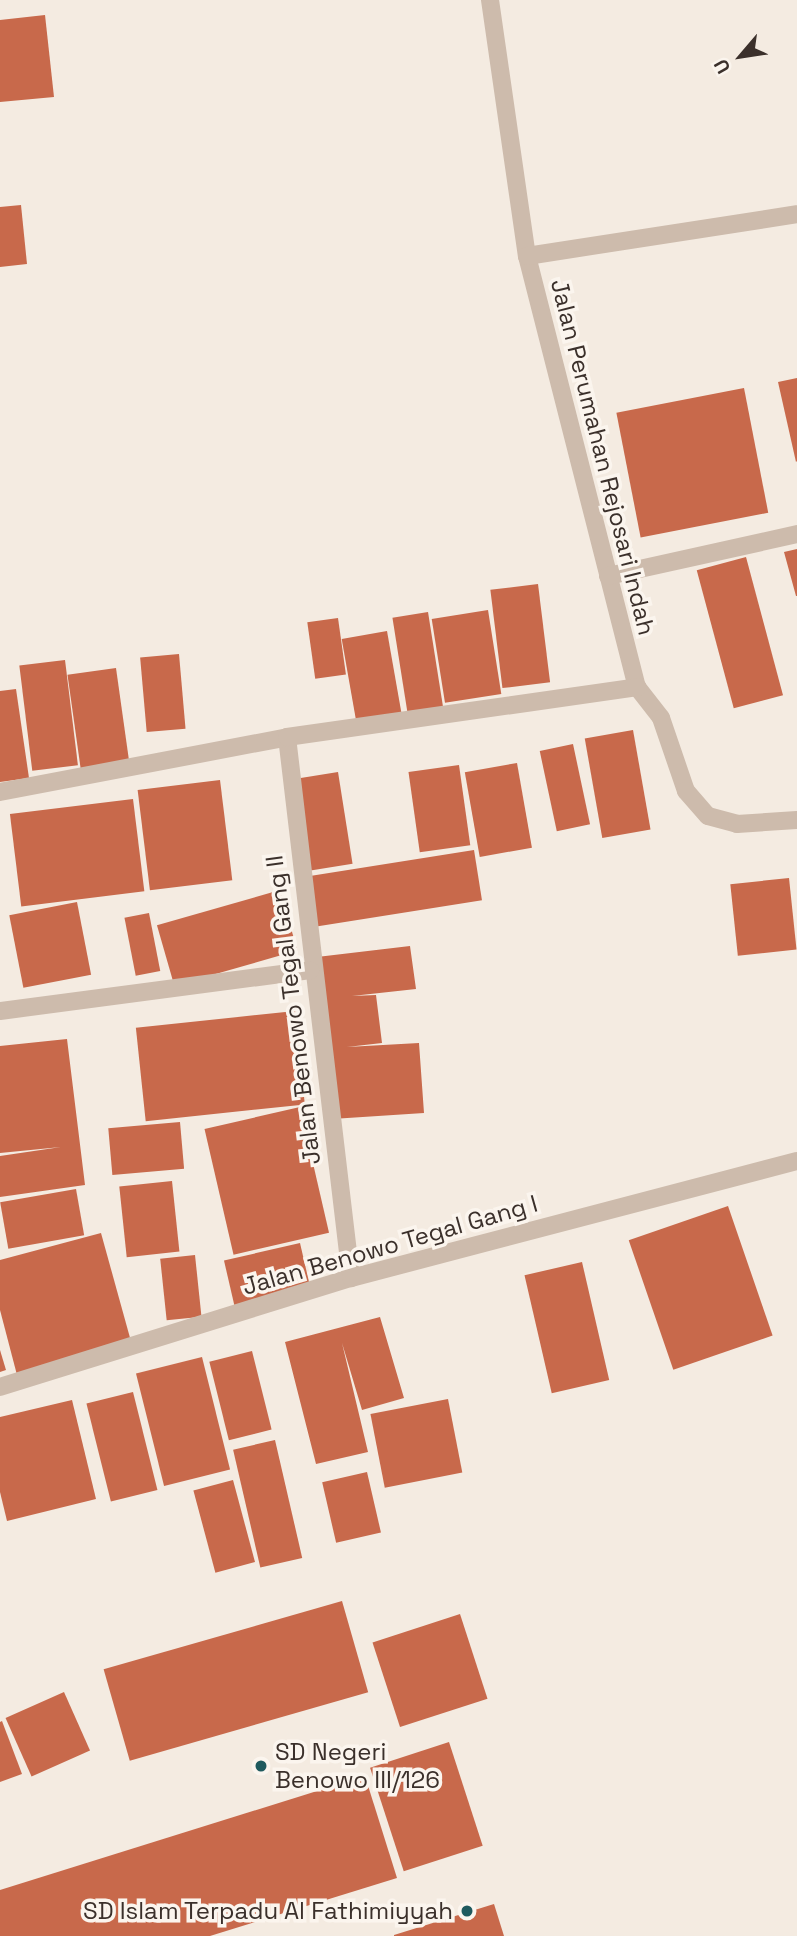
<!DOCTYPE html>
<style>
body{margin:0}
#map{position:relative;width:797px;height:1936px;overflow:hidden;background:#f4ebe1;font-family:"Space Grotesk",sans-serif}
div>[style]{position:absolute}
.building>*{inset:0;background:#c8694b;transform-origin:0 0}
.minor>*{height:18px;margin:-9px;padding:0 9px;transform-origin:9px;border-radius:9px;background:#cdbbac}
.dots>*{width:19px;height:19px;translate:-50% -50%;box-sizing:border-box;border:4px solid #fbf5ee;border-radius:50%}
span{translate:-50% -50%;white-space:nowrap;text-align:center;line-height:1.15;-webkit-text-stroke:7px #fbf5ee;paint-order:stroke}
.street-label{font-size:24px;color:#3b302b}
.poi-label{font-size:24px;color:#3b302b}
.left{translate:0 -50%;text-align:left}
.right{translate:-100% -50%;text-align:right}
.north{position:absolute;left:706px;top:21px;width:70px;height:70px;-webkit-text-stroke:5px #fbf5ee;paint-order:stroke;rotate:241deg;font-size:19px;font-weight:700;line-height:28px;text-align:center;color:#3b302b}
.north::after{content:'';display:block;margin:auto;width:24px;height:32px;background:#3b302b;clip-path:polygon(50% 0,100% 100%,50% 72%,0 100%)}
</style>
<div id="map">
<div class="building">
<i style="clip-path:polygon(45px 15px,54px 97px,0 102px,0 20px)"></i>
<i style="clip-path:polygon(21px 205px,27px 264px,0 267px,0 207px)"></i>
<i style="clip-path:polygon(797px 378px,797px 461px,796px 462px,778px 382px)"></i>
<i style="left:744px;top:388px;width:127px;height:130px;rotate:79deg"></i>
<i style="clip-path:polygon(797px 549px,797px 596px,796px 596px,784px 552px)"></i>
<i style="left:746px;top:557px;width:143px;height:51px;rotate:75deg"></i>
<i style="left:538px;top:584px;width:99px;height:48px;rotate:83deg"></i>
<i style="left:488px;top:610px;width:85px;height:57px;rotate:81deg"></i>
<i style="left:428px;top:612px;width:97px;height:36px;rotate:81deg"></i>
<i style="left:338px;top:618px;width:57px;height:31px;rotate:82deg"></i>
<i style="left:387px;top:631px;width:88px;height:46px;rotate:80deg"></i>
<i style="left:179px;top:654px;width:75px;height:39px;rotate:85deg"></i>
<i style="left:65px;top:660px;width:106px;height:46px;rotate:83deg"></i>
<i style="left:116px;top:668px;width:99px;height:49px;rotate:82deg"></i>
<i style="clip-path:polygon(16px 689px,29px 778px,0 782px,0 691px)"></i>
<i style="left:633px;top:730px;width:101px;height:49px;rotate:80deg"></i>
<i style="left:573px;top:744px;width:82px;height:34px;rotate:78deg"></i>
<i style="left:517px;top:763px;width:86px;height:53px;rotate:80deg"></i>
<i style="left:459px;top:765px;width:81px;height:51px;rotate:82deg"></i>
<i style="left:338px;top:772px;width:93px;height:44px;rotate:81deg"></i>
<i style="left:220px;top:780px;width:101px;height:83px;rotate:83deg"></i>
<i style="left:133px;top:799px;width:93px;height:124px;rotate:83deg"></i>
<i style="left:474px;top:850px;width:51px;height:174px;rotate:81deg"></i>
<i style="left:789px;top:878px;width:72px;height:59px;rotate:84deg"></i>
<i style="left:280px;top:890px;width:63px;height:128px;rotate:74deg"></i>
<i style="left:77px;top:902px;width:74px;height:69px;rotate:79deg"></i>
<i style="left:149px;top:913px;width:59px;height:25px;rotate:79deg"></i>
<i style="clip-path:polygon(410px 946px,416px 989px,352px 996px,376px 995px,382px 1043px,347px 1047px,419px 1043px,424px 1113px,332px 1119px,317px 957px)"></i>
<i style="left:295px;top:1011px;width:94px;height:160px;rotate:84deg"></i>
<i style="clip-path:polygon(67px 1039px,85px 1185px,0 1197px,0 1156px,61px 1147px,0 1153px,0 1046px)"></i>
<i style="left:300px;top:1107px;width:129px;height:98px;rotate:77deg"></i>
<i style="left:180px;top:1122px;width:47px;height:72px;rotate:85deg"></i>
<i style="left:172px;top:1181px;width:71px;height:53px;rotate:84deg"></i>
<i style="left:76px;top:1189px;width:47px;height:77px;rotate:80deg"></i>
<i style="left:728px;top:1206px;width:137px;height:105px;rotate:71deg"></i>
<i style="clip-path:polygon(101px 1233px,132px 1345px,17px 1375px,0 1310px,0 1260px)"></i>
<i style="left:300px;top:1243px;width:47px;height:78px;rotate:77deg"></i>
<i style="left:195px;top:1255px;width:62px;height:35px;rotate:84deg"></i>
<i style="left:582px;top:1262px;width:121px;height:59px;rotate:77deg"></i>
<i style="clip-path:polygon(380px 1317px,404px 1398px,362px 1410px,342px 1343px,368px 1452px,316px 1464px,285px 1342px)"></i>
<i style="clip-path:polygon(0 1350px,6px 1370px,0 1372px)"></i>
<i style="left:252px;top:1351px;width:81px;height:44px;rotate:76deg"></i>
<i style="left:202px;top:1357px;width:116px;height:68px;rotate:76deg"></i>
<i style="left:133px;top:1392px;width:101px;height:48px;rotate:76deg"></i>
<i style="left:448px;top:1399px;width:75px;height:79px;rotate:79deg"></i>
<i style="clip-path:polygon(72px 1400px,96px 1499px,7px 1521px,0 1492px,0 1417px)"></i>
<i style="left:275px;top:1440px;width:121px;height:43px;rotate:77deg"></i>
<i style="left:367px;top:1472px;width:62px;height:46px;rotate:77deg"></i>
<i style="left:233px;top:1480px;width:85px;height:41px;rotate:75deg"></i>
<i style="left:342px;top:1601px;width:95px;height:248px;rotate:74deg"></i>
<i style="left:460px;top:1614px;width:89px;height:92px;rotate:72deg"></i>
<i style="left:64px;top:1692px;width:64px;height:64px;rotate:66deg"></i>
<i style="clip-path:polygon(2px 1721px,22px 1774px,0 1782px,0 1722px)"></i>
<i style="left:449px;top:1742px;width:109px;height:83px;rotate:72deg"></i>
<i style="clip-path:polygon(365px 1776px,397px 1878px,210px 1936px,0 1936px,0 1890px)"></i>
<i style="clip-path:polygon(494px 1904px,504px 1936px,394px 1936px,394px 1935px)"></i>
</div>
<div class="minor">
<i style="left:490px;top:0;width:259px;rotate:81.8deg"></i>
<i style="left:527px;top:256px;width:445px;rotate:75.7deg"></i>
<i style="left:637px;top:687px;width:39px;rotate:52deg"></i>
<i style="left:661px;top:718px;width:77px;rotate:71.1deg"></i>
<i style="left:686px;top:791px;width:33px;rotate:49deg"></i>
<i style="left:708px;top:816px;width:30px;rotate:15deg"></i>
<i style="left:737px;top:824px;width:60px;rotate:-3.8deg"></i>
<i style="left:527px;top:256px;width:273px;rotate:-8.8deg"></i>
<i style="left:608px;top:576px;width:194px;rotate:-12.5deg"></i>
<i style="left:287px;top:737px;width:545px;rotate:83.25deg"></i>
<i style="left:0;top:792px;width:292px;rotate:-10.8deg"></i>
<i style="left:287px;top:737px;width:354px;rotate:-8.1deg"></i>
<i style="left:0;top:1011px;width:313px;rotate:-7.5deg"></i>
<i style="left:0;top:1387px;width:368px;rotate:-17.3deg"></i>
<i style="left:351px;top:1278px;width:461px;rotate:-14.7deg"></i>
</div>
<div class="dots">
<i style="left:261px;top:1766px;background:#1f5a5e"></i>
<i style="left:467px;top:1911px;background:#1f5a5e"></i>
</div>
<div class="street-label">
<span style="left:603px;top:457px;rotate:76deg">Jalan Perumahan Rejosari Indah</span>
<span style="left:293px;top:1010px;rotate:-97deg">Jalan Benowo Tegal Gang II</span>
<span style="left:390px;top:1245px;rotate:-16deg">Jalan Benowo Tegal Gang I</span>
</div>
<div class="poi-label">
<span class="left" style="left:275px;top:1766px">SD Negeri<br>Benowo III/126</span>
<span class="right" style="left:453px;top:1911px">SD Islam Terpadu Al Fathimiyyah</span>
</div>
<div class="north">U</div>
</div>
